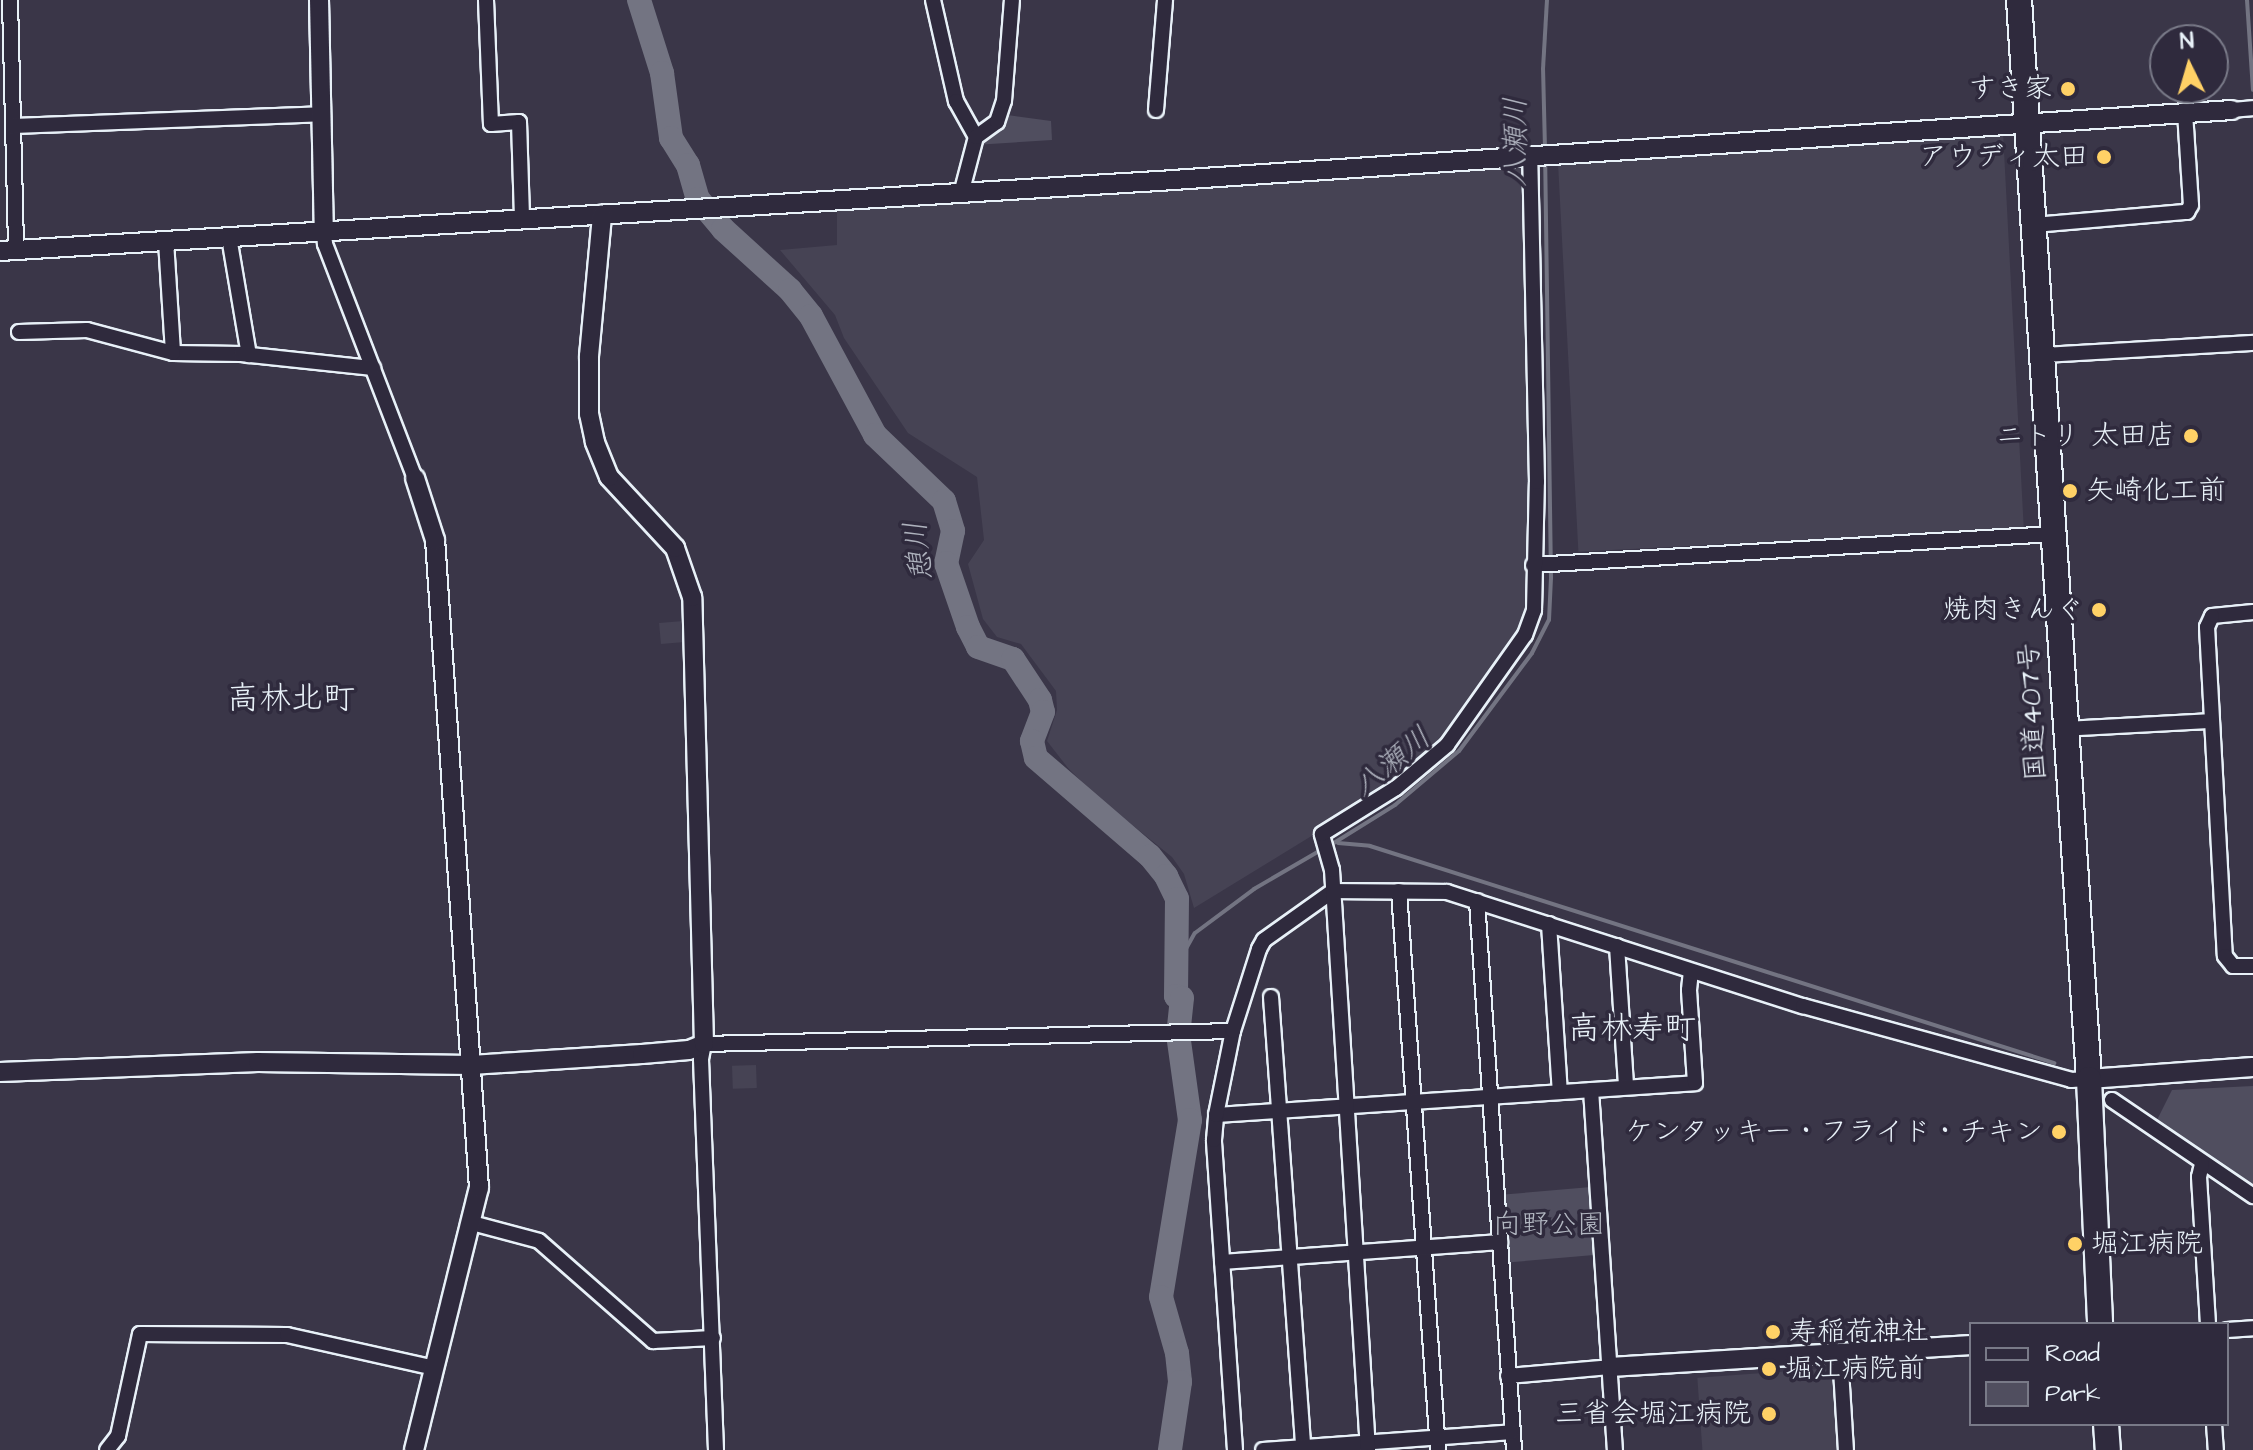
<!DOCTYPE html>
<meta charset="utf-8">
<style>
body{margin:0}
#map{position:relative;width:2253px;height:1450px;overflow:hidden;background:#3a3648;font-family:"Architects Daughter","Klee One",sans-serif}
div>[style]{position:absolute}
.built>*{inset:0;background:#464354;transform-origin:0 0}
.green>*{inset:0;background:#504e5f;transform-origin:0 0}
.stream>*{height:4px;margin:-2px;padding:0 2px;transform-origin:2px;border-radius:2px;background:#737482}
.river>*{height:24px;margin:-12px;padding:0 12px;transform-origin:12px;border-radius:12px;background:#737482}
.roads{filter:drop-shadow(2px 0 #e8f1f8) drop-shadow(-2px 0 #e8f1f8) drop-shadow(0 2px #e8f1f8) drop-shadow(0 -2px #e8f1f8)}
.street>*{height:14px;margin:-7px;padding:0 7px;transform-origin:7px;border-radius:7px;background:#2f2a3d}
.secondary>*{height:18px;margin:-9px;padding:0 9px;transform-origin:9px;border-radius:9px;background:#2f2a3d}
.highway>*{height:24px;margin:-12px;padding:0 12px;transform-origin:12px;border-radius:12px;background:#2f2a3d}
.dots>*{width:22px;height:22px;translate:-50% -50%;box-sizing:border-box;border:4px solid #2f2a3d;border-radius:50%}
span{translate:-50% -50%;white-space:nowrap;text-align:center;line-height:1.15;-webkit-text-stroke:7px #2f2a3d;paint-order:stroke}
.poi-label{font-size:28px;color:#e8f1f8}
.right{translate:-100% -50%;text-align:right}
.left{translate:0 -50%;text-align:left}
.street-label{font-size:28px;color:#e8f1f8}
.park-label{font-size:28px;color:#b3b8c2}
.water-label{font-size:30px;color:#aeb2bd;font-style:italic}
.quarter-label{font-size:32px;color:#e8f1f8}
.legend{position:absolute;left:1969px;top:1322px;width:260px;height:104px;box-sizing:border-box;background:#2f2a3d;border:2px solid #797a88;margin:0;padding:10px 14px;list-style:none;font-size:24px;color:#e8f1f8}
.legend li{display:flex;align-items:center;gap:16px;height:40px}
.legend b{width:40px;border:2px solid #797a88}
.north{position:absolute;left:2149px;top:24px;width:80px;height:80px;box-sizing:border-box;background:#2f2a3d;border:2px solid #797a88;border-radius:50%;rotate:355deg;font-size:22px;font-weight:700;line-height:32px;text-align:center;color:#e8f1f8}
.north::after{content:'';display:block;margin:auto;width:28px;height:36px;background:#ffd166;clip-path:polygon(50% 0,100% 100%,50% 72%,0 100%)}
</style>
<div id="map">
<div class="built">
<i style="left:2003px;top:132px;width:397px;height:446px;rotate:87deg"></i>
<i style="clip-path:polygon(1527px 163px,1531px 595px,1521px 634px,1431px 755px,1375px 797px,1194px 908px,1184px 874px,1172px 857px,1095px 795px,1068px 768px,1047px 741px,1057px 710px,1056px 691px,1021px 644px,997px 637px,983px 619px,968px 564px,984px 540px,977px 477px,908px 433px,844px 338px,835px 315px,780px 250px,837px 245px,837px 208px)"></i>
<i style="left:683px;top:621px;width:21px;height:24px;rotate:85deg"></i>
<i style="left:756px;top:1065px;width:23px;height:24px;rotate:88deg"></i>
<i style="left:1835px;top:1368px;width:82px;height:138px;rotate:86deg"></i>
</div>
<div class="green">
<i style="clip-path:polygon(1000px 114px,1051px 121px,1052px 140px,974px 145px)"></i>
<i style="clip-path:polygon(2253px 1086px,2253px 1188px,2156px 1122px,2172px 1090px)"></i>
<i style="left:1591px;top:1187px;width:68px;height:90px;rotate:85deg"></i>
</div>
<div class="stream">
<i style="left:2247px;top:0;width:90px;rotate:86.2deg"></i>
<i style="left:1545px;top:149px;width:80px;rotate:-91.4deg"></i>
<i style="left:1543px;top:69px;width:69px;rotate:-86.7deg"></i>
<i style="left:1338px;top:843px;width:32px;rotate:5deg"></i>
<i style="left:1370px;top:846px;width:718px;rotate:17.6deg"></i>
<i style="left:1329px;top:846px;width:78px;rotate:-31.8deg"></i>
<i style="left:1395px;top:805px;width:84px;rotate:-40.2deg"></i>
<i style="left:1459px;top:751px;width:122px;rotate:-53.3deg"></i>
<i style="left:1532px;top:653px;width:37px;rotate:-63deg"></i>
<i style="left:1549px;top:620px;width:42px;rotate:-87.3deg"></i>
<i style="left:1551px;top:578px;width:416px;rotate:-90.8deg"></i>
<i style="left:1182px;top:998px;width:42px;rotate:-90deg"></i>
<i style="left:1182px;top:956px;width:26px;rotate:-61deg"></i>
<i style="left:1195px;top:933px;width:74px;rotate:-36.7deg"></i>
<i style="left:1254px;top:889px;width:78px;rotate:-30.2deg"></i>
</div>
<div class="river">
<i style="left:639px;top:0;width:77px;rotate:72.5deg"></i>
<i style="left:662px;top:73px;width:66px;rotate:82.1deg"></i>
<i style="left:671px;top:138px;width:32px;rotate:58deg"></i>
<i style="left:688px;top:165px;width:35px;rotate:74deg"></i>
<i style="left:698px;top:199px;width:39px;rotate:50deg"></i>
<i style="left:723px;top:229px;width:91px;rotate:42.3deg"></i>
<i style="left:790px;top:290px;width:33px;rotate:51deg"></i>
<i style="left:811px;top:316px;width:135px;rotate:61.7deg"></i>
<i style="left:875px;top:435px;width:95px;rotate:43.7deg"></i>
<i style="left:944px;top:501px;width:31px;rotate:73deg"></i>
<i style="left:953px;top:531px;width:33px;rotate:102deg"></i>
<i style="left:946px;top:563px;width:68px;rotate:71deg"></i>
<i style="left:968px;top:627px;width:22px;rotate:63deg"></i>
<i style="left:978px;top:647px;width:37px;rotate:19deg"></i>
<i style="left:1013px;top:659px;width:49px;rotate:56.6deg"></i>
<i style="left:1040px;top:700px;width:12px;rotate:76deg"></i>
<i style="left:1043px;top:712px;width:31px;rotate:111deg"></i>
<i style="left:1032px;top:741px;width:17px;rotate:77deg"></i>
<i style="left:1036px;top:758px;width:150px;rotate:40.7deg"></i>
<i style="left:1150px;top:856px;width:26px;rotate:51deg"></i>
<i style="left:1166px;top:876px;width:25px;rotate:64deg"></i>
<i style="left:1177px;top:899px;width:97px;rotate:90.6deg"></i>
<i style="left:1176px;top:996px;width:6px;rotate:18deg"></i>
<i style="left:1182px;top:998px;width:36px;rotate:96deg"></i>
<i style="left:1178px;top:1034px;width:87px;rotate:82.1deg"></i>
<i style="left:1190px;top:1120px;width:179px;rotate:99.3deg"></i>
<i style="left:1161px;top:1297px;width:58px;rotate:74.1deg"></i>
<i style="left:1177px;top:1353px;width:29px;rotate:84deg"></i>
<i style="left:1180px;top:1382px;width:69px;rotate:98.4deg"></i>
</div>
<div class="roads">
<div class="street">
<i style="left:10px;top:0;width:250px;rotate:88.6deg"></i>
<i style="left:486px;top:0;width:124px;rotate:87.7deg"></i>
<i style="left:491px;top:124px;width:28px;rotate:-4deg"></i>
<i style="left:519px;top:122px;width:98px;rotate:88.2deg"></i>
<i style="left:933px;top:0;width:104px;rotate:77.2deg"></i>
<i style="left:956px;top:101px;width:41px;rotate:60.9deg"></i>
<i style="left:1156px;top:110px;width:110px;rotate:-85.3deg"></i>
<i style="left:2232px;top:110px;width:21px;rotate:-5deg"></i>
<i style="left:14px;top:126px;width:307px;rotate:-2.2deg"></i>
<i style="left:961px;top:194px;width:59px;rotate:-75.3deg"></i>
<i style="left:976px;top:137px;width:26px;rotate:-36deg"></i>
<i style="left:997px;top:122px;width:22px;rotate:-72deg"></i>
<i style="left:1004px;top:101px;width:101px;rotate:-85.5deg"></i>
<i style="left:2034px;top:225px;width:154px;rotate:-4.9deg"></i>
<i style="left:2187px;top:212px;width:8px;rotate:-60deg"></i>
<i style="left:2191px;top:205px;width:92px;rotate:-93.7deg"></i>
<i style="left:324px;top:231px;width:13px;rotate:86deg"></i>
<i style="left:325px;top:244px;width:251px;rotate:69deg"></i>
<i style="left:229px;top:237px;width:120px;rotate:80.4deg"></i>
<i style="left:166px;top:241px;width:112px;rotate:86.4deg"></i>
<i style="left:173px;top:353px;width:68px;rotate:0.8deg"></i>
<i style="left:241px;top:354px;width:133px;rotate:6.1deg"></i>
<i style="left:19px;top:332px;width:68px;rotate:-1.7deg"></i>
<i style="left:87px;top:330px;width:89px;rotate:15deg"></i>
<i style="left:2042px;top:355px;width:211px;rotate:-3.3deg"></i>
<i style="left:1533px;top:565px;width:521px;rotate:-3.41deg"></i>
<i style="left:2253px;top:612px;width:41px;rotate:174.4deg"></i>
<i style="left:2212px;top:616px;width:12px;rotate:114deg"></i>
<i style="left:2207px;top:627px;width:329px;rotate:86.9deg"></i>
<i style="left:2225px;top:956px;width:13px;rotate:51deg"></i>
<i style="left:2233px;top:966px;width:20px"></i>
<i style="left:2063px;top:729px;width:148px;rotate:-3.1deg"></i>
<i style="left:1399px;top:891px;width:560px;rotate:86.01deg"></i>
<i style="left:1477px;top:901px;width:550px;rotate:86.14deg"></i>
<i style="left:1549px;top:924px;width:168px;rotate:86.3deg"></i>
<i style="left:1617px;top:946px;width:141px;rotate:86.3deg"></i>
<i style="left:1271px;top:997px;width:451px;rotate:85.9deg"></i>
<i style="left:1591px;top:1090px;width:361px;rotate:86.2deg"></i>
<i style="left:2112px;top:1100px;width:171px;rotate:34.2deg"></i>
<i style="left:1216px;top:1115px;width:480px;rotate:-3.8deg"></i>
<i style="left:1695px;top:1083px;width:93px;rotate:-93.7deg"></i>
<i style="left:1689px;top:990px;width:19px;rotate:-84deg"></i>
<i style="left:2202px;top:1164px;width:13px;rotate:103deg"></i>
<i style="left:2199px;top:1177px;width:147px;rotate:86.5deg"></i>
<i style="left:472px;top:1223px;width:69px;rotate:15deg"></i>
<i style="left:539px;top:1241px;width:152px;rotate:41.3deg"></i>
<i style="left:653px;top:1341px;width:60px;rotate:-2.9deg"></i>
<i style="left:1222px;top:1262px;width:279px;rotate:-4.1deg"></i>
<i style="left:2227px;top:1330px;width:26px;rotate:-4deg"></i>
<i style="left:1840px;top:1353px;width:97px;rotate:86.5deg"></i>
<i style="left:1508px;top:1376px;width:102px;rotate:-5deg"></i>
<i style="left:2214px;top:1424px;width:26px;rotate:86deg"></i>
<i style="left:107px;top:1450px;width:18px;rotate:-52deg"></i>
<i style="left:118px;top:1436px;width:104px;rotate:-77.8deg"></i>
<i style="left:140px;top:1334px;width:147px;rotate:0.4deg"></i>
<i style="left:287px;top:1335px;width:152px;rotate:12.6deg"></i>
<i style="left:716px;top:1450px;width:391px;rotate:-92.2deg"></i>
<i style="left:701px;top:1059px;width:15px;rotate:-79deg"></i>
<i style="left:704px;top:1044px;width:529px;rotate:-1.41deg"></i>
<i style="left:1235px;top:1450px;width:311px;rotate:-93.9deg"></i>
<i style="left:1214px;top:1140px;width:25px;rotate:-85deg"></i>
<i style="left:1216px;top:1115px;width:86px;rotate:-78.6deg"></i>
<i style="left:1233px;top:1031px;width:86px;rotate:-72.4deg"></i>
<i style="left:1259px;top:949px;width:10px;rotate:-61deg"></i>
<i style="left:1264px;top:940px;width:85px;rotate:-35.4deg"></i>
<i style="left:1333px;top:891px;width:114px;rotate:0.5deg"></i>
<i style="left:1447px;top:892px;width:374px;rotate:17.8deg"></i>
<i style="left:1803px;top:1006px;width:278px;rotate:15.4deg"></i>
<i style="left:2071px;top:1080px;width:18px;rotate:-3deg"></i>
<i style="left:1263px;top:1450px;width:250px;rotate:-4.1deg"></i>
<i style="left:1368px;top:1450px;width:581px;rotate:-93.55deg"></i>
<i style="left:1332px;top:870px;width:37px;rotate:-106deg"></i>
<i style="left:1322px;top:834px;width:87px;rotate:-31.9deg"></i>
<i style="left:1396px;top:788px;width:67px;rotate:-40.1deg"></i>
<i style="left:1447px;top:745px;width:135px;rotate:-54.7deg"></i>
<i style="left:1525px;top:635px;width:27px;rotate:-70deg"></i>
<i style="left:1534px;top:610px;width:128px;rotate:-88.7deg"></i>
<i style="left:1537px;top:482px;width:325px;rotate:-91.2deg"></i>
</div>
<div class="secondary">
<i style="left:319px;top:0;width:231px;rotate:88.8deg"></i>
<i style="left:0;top:251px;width:1175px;rotate:-3.46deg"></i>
<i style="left:1173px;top:180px;width:1061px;rotate:-3.78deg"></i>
<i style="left:0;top:1072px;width:258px;rotate:-2.2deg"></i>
<i style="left:258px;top:1062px;width:213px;rotate:0.8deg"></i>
<i style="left:471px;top:1065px;width:171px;rotate:-3.7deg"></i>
<i style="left:642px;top:1054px;width:47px;rotate:-4.9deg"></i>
<i style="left:689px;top:1050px;width:16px;rotate:-22deg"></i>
<i style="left:704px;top:1044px;width:447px;rotate:-91.5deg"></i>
<i style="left:692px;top:597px;width:52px;rotate:-109.1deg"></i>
<i style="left:675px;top:548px;width:97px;rotate:-132.9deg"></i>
<i style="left:609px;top:477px;width:38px;rotate:-112deg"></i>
<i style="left:595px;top:442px;width:29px;rotate:-102deg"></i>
<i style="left:589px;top:414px;width:58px;rotate:-90deg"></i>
<i style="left:589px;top:356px;width:142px;rotate:-84.7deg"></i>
<i style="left:2089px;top:1079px;width:164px;rotate:-4.2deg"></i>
<i style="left:1610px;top:1367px;width:362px;rotate:-3.5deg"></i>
<i style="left:414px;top:1450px;width:270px;rotate:-76.1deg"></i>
<i style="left:479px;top:1188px;width:649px;rotate:-93.88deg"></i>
<i style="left:435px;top:540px;width:65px;rotate:-107.9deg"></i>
</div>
<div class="highway">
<i style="left:2019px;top:0;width:1081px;rotate:86.29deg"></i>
<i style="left:2089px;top:1079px;width:245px;rotate:87.4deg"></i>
<i style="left:2106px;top:1424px;width:26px;rotate:86deg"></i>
</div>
</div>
<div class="dots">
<i style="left:2068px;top:89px;background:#ffd166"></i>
<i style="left:2104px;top:157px;background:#ffd166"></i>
<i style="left:2191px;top:436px;background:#ffd166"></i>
<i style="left:2070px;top:491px;background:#ffd166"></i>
<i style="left:2099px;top:610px;background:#ffd166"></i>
<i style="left:2059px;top:1132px;background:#ffd166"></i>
<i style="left:2075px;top:1244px;background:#ffd166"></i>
<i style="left:1773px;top:1332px;background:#ffd166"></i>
<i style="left:1769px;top:1369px;background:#ffd166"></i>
<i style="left:1769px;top:1414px;background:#ffd166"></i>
</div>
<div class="poi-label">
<span class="right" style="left:2052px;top:89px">すき家</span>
<span class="right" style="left:2088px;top:157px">アウディ太田</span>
<span class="right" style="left:2175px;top:436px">ニトリ 太田店</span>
<span class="left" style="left:2086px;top:491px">矢崎化工前</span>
<span class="right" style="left:2083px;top:610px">焼肉きんぐ</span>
<span class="right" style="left:2043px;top:1132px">ケンタッキー・フライド・チキン</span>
<span class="left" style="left:2091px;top:1244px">堀江病院</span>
<span class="left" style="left:1789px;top:1332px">寿稲荷神社</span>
<span class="left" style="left:1785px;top:1369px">堀江病院前</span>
<span class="right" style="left:1751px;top:1414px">三省会堀江病院</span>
</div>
<div class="street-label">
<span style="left:2033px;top:712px;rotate:-93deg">国道407号</span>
</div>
<div class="park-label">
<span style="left:1549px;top:1225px">向野公園</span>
</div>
<div class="water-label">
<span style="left:1516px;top:142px;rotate:-90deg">八瀬川</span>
<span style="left:919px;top:551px;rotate:-97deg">憩川</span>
<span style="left:1392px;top:762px;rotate:-39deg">八瀬川</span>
</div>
<div class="quarter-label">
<span style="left:291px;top:699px">高林北町</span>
<span style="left:1632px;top:1029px">高林寿町</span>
</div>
<ul class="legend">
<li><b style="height:10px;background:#2f2a3d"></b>Road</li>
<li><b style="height:22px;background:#504e5f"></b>Park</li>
</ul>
<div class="north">N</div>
</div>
